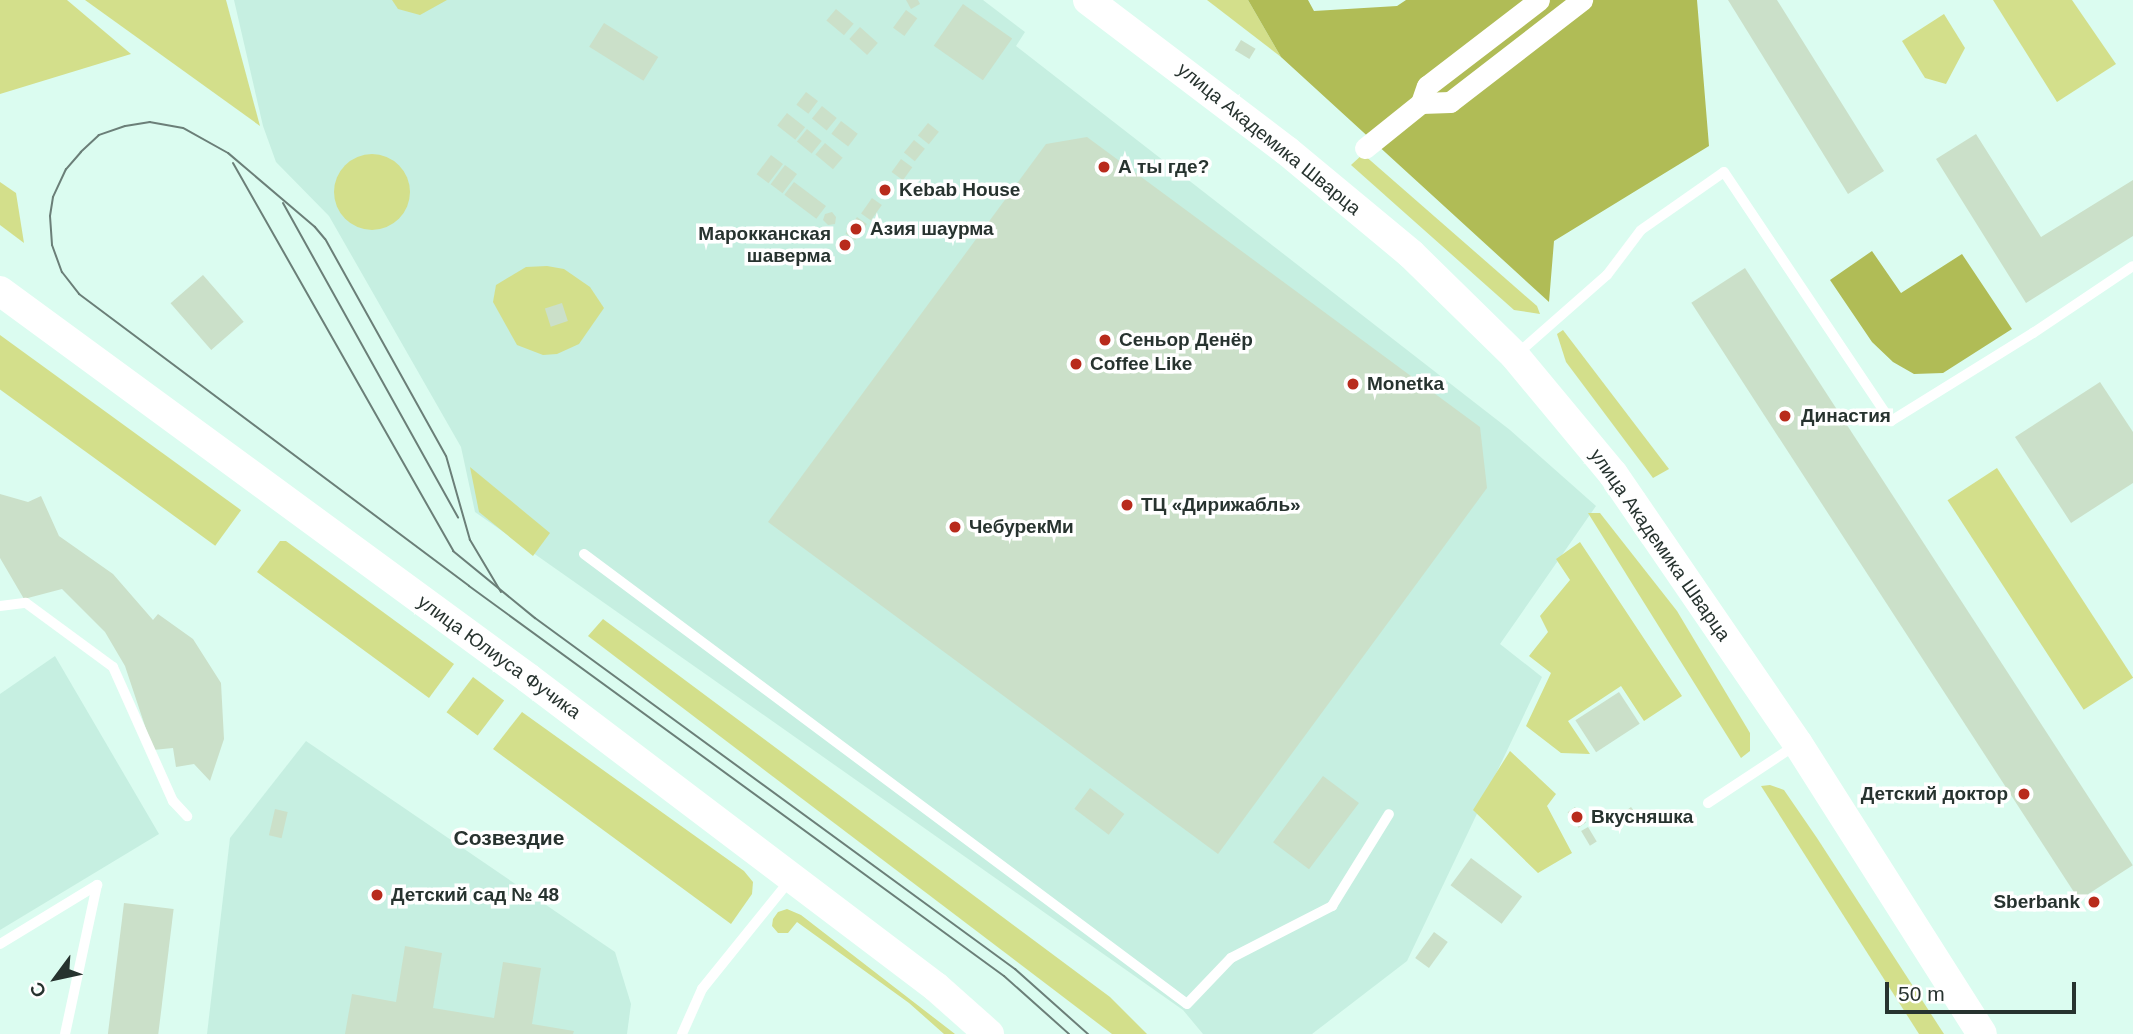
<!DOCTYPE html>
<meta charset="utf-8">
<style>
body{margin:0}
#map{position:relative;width:2133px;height:1034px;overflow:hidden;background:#dbfcf0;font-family:Helvetica,sans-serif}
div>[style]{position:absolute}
.built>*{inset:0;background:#c6efe1}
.green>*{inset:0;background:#d3df8b;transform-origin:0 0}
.round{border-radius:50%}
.forest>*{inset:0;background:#b0bc56}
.building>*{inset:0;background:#cbe0c9;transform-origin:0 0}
.lane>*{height:10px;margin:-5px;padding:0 5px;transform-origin:5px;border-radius:5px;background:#fff}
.street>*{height:21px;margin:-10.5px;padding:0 10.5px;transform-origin:10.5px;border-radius:10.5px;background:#fff}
.secondary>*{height:30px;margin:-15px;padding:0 15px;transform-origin:15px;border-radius:15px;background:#fff}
.tram>*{height:2px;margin:-1px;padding:0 1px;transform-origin:1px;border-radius:1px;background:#6b7f78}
.dots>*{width:19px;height:19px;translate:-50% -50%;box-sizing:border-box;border:4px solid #fff;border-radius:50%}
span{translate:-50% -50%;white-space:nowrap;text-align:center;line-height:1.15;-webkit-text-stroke:7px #fff;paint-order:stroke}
.street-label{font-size:19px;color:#27332f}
.poi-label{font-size:19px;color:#27332f;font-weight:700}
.left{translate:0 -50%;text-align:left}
.right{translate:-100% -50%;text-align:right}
.neighbourhood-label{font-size:21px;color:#27332f;font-weight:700}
.north{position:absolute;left:21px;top:943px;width:70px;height:70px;-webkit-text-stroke:5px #fff;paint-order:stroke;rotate:237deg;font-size:19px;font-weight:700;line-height:28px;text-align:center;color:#27332f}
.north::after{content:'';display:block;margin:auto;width:24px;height:32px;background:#27332f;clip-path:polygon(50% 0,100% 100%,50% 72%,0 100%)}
.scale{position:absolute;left:1885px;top:982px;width:191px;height:32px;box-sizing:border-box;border:4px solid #27332f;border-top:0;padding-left:9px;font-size:21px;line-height:24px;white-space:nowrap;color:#27332f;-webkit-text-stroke:5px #fff;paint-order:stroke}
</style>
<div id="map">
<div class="built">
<i style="clip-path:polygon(234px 0,983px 0,1025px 32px,1016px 46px,1510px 430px,1596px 506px,1500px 644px,1542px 677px,1407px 961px,1312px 1034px,1203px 1034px,1183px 1010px,475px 512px,461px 447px,329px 216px,276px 162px,263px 126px)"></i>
<i style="clip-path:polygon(55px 656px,159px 834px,0 930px,0 694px)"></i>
<i style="clip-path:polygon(306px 741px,615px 952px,631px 1004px,627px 1034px,207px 1034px,230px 838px)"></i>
</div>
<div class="green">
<i style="clip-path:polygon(0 0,67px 0,131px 54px,0 94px)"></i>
<i style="clip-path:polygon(85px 0,226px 0,260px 126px)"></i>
<i style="clip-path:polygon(392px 0,447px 0,420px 15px,398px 9px)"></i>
<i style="clip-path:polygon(1207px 0,1248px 0,1281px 57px)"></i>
<i style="clip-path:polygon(1993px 0,2072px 0,2116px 64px,2057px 102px)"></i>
<i style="clip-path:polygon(1944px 14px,1965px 48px,1946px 84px,1925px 78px,1902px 41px)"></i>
<i style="clip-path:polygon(1363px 154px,1537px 306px,1540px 314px,1514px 310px,1351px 165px)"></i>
<i class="round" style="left:334px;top:154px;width:76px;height:76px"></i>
<i style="clip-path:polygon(0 182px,16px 193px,24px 243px,0 225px)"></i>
<i style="clip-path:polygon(547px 266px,564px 269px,590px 287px,604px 308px,579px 344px,557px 354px,543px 355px,517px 345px,493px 302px,496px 285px,526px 267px)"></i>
<i style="clip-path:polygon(1563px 330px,1669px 469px,1653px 478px,1566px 362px,1557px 334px)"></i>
<i style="left:0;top:335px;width:298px;height:44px;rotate:36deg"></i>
<i style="clip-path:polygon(470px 467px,550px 533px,533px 556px,479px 512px)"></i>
<i style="left:1997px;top:468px;width:250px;height:59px;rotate:57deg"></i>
<i style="clip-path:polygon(1588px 513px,1600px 513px,1677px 611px,1750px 733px,1750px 751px,1741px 758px)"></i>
<i style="clip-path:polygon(280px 541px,286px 541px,454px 664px,429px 698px,257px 572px)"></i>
<i style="clip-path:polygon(1580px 542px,1682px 696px,1644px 721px,1621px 686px,1568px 721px,1590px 754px,1561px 753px,1526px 726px,1551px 673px,1529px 656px,1548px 632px,1540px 616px,1570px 580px,1556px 559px)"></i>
<i style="clip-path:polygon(603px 619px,1110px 997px,1147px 1034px,1112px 1034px,588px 636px)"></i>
<i style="left:473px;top:677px;width:39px;height:44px;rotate:37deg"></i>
<i style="clip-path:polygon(522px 712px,744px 871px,753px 882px,752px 894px,731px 924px,493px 749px)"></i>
<i style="clip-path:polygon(1510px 751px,1556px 794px,1547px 806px,1572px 853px,1538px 873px,1473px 810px)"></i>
<i style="clip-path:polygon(1770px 785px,1784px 790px,1817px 838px,1944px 1034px,1919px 1034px,1761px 786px)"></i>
<i style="clip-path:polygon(787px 909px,801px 915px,955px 1034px,944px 1034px,909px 1003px,797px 922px,788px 933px,778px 933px,772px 926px,773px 919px,778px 912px)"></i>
</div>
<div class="forest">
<i style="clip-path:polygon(1248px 0,1308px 0,1314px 11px,1397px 6px,1406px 0,1697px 0,1709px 146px,1554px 241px,1549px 302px,1281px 57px)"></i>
<i style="clip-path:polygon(1872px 251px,1901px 293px,1962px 254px,2012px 329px,1943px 373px,1914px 374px,1893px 362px,1872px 342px,1830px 280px)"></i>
</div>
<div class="building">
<i style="clip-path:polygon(906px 0,918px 0,920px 4px,911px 9px)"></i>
<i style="clip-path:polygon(1728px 0,1777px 0,1884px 171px,1848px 194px)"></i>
<i style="left:963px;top:4px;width:60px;height:51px;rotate:35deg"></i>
<i style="left:836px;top:9px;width:23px;height:15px;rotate:40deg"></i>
<i style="left:906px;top:10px;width:14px;height:22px;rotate:36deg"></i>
<i style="left:604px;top:23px;width:64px;height:28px;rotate:32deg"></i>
<i style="left:860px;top:27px;width:24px;height:16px;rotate:42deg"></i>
<i style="left:1241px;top:40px;width:17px;height:12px;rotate:31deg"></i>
<i style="left:806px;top:92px;width:15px;height:16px;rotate:37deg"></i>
<i style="left:822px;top:106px;width:19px;height:16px;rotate:39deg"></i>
<i style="left:787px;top:113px;width:23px;height:16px;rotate:38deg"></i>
<i style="left:841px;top:121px;width:21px;height:16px;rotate:37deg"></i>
<i style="left:928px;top:123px;width:14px;height:16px;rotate:39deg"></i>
<i style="left:807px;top:129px;width:19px;height:16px;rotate:39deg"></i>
<i style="clip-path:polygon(1976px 134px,2041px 237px,2133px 180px,2133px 236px,2026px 303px,1936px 159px)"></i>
<i style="clip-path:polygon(1087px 137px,1480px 427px,1487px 488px,1218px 854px,768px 522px,1046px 144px)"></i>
<i style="left:914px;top:140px;width:14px;height:16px;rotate:39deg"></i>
<i style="left:825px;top:143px;width:23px;height:15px;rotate:40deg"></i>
<i style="left:771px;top:155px;width:15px;height:24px;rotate:37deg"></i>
<i style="left:901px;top:159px;width:14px;height:16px;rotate:36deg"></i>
<i style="left:785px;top:165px;width:15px;height:24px;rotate:37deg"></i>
<i style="left:886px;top:180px;width:10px;height:17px;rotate:37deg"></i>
<i style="left:794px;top:182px;width:40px;height:16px;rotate:37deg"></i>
<i style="left:872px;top:198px;width:12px;height:19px;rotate:35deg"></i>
<i style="clip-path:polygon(832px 212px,836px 217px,835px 224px,828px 225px,823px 220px,825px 214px)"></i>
<i style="left:857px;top:217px;width:12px;height:20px;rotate:35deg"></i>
<i class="round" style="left:839px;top:239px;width:12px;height:12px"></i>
<i style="left:1745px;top:268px;width:712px;height:64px;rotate:57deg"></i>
<i style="left:203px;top:275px;width:62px;height:43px;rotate:49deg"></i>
<i style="left:562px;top:303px;width:19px;height:18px;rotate:72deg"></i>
<i style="clip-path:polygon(2100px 382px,2133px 432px,2133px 483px,2071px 523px,2015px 437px)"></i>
<i style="clip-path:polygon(0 494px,28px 502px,41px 496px,59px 536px,113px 574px,153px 620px,158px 614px,193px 639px,221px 683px,224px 739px,210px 781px,194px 764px,176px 767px,173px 748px,153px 750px,125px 666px,105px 632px,62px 589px,24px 599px,0 558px)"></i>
<i style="left:1619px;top:692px;width:38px;height:52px;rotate:57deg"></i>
<i style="left:1323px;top:776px;width:45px;height:83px;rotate:37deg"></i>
<i style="left:1090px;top:788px;width:43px;height:26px;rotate:37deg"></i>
<i style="left:1575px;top:807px;width:19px;height:9px;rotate:55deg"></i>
<i style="left:1631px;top:807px;width:10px;height:21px;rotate:53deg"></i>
<i style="left:275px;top:809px;width:13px;height:27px;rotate:13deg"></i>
<i style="left:1588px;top:827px;width:17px;height:8px;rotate:59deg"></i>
<i style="left:1471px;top:858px;width:64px;height:34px;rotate:37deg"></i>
<i style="left:124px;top:903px;width:50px;height:132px;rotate:7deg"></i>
<i style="left:1434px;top:932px;width:17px;height:32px;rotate:36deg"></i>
<i style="clip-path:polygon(405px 946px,442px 953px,433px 1008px,494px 1018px,503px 962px,541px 968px,532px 1024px,574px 1031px,573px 1034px,345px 1034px,352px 994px,396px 1002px)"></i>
</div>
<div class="lane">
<i style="left:1517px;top:354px;width:120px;rotate:-41.3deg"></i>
<i style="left:1607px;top:275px;width:56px;rotate:-52.9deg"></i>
<i style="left:1641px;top:230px;width:101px;rotate:-34.9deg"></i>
<i style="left:1724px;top:172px;width:300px;rotate:56.2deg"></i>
<i style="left:1891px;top:421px;width:167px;rotate:-31.8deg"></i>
<i style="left:2033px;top:333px;width:120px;rotate:-33.8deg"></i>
<i style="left:584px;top:554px;width:752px;rotate:36.73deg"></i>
<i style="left:1187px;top:1004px;width:64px;rotate:-46.3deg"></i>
<i style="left:1231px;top:958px;width:114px;rotate:-27.2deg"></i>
<i style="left:1332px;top:906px;width:108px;rotate:-58.2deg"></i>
<i style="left:0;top:606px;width:26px;rotate:-7deg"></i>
<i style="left:26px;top:603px;width:108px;rotate:36.3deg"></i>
<i style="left:113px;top:667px;width:147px;rotate:65.9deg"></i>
<i style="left:173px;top:801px;width:21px;rotate:47deg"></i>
<i style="left:1708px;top:803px;width:105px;rotate:-33.4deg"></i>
<i style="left:0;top:944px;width:114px;rotate:-31.3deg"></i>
<i style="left:97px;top:885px;width:152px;rotate:102.1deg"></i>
<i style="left:682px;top:1034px;width:49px;rotate:-66deg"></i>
<i style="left:702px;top:989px;width:140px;rotate:-51.1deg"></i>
</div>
<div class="street">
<i style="left:1421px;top:103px;width:18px;rotate:-71deg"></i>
<i style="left:1427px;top:86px;width:141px;rotate:-37.5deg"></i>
<i style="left:1365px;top:148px;width:72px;rotate:-38.8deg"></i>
<i style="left:1421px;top:103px;width:29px;rotate:-2deg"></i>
<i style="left:1450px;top:102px;width:167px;rotate:-37.7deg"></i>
</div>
<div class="secondary">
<i style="left:1088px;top:0;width:250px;rotate:37.2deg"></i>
<i style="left:1287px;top:151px;width:161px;rotate:39.7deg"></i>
<i style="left:1411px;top:254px;width:146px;rotate:44.4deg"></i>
<i style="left:1515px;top:356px;width:153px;rotate:50.3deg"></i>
<i style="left:1613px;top:474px;width:327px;rotate:55.6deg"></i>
<i style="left:1798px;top:744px;width:343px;rotate:57.6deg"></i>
<i style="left:0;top:291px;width:655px;rotate:36.24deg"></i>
<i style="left:528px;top:678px;width:512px;rotate:37.14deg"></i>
<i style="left:936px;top:987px;width:71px;rotate:41.6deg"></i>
</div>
<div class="tram">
<i style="left:233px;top:163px;width:446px;rotate:60.4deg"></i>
<i style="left:453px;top:551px;width:106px;rotate:39.3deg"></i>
<i style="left:535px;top:618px;width:595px;rotate:36.18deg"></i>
<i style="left:1015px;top:969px;width:98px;rotate:41.7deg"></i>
<i style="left:283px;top:203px;width:360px;rotate:60.9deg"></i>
<i style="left:501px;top:592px;width:61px;rotate:-120.8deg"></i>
<i style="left:470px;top:540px;width:87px;rotate:-105.9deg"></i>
<i style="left:446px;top:456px;width:248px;rotate:-119.1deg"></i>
<i style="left:325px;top:239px;width:16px;rotate:-130deg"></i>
<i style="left:315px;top:227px;width:114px;rotate:-139.6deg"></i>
<i style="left:228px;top:153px;width:51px;rotate:-150.9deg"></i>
<i style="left:183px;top:128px;width:34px;rotate:-170deg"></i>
<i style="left:150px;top:122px;width:25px;rotate:171deg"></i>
<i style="left:125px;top:126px;width:28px;rotate:161deg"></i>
<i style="left:99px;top:135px;width:25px;rotate:137deg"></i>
<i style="left:81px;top:152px;width:23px;rotate:131deg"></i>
<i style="left:66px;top:169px;width:31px;rotate:115deg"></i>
<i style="left:53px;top:197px;width:19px;rotate:99deg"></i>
<i style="left:50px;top:216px;width:29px;rotate:86deg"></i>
<i style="left:52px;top:245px;width:29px;rotate:70deg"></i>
<i style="left:62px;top:272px;width:28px;rotate:52deg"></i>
<i style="left:79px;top:294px;width:487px;rotate:36.8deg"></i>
<i style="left:469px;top:586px;width:662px;rotate:36.09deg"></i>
<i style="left:1004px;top:976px;width:87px;rotate:41.7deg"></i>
</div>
<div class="dots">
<i style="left:1104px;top:167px;background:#b82b1c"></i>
<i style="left:885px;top:190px;background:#b82b1c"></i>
<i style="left:856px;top:229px;background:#b82b1c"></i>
<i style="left:845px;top:245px;background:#b82b1c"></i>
<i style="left:1105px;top:340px;background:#b82b1c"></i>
<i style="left:1076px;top:364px;background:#b82b1c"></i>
<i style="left:1353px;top:384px;background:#b82b1c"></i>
<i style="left:1785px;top:416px;background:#b82b1c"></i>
<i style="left:1127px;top:505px;background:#b82b1c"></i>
<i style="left:955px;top:527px;background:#b82b1c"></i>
<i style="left:2024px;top:794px;background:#b82b1c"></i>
<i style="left:1577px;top:817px;background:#b82b1c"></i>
<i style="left:377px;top:895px;background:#b82b1c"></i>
<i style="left:2094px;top:902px;background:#b82b1c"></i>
</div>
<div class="street-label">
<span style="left:1269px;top:139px;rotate:39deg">улица Академика Шварца</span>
<span style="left:1660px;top:545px;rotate:55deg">улица Академика Шварца</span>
<span style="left:499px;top:657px;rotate:36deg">улица Юлиуса Фучика</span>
</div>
<div class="poi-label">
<span class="left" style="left:1118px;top:167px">А ты где?</span>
<span class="left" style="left:899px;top:190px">Kebab House</span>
<span class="left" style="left:870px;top:229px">Азия шаурма</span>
<span class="right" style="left:831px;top:245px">Марокканская<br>шаверма</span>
<span class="left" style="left:1119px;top:340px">Сеньор Денёр</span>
<span class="left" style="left:1090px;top:364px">Coffee Like</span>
<span class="left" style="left:1367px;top:384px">Monetka</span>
<span class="left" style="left:1801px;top:416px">Династия</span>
<span class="left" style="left:1141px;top:505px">ТЦ «Дирижабль»</span>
<span class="left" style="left:969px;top:527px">ЧебурекМи</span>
<span class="right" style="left:2008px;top:794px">Детский доктор</span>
<span class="left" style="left:1591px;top:817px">Вкусняшка</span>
<span class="left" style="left:391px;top:895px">Детский сад № 48</span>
<span class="right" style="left:2080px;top:902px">Sberbank</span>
</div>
<div class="neighbourhood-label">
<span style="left:509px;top:838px">Созвездие</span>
</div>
<div class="north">С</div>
<div class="scale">50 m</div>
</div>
